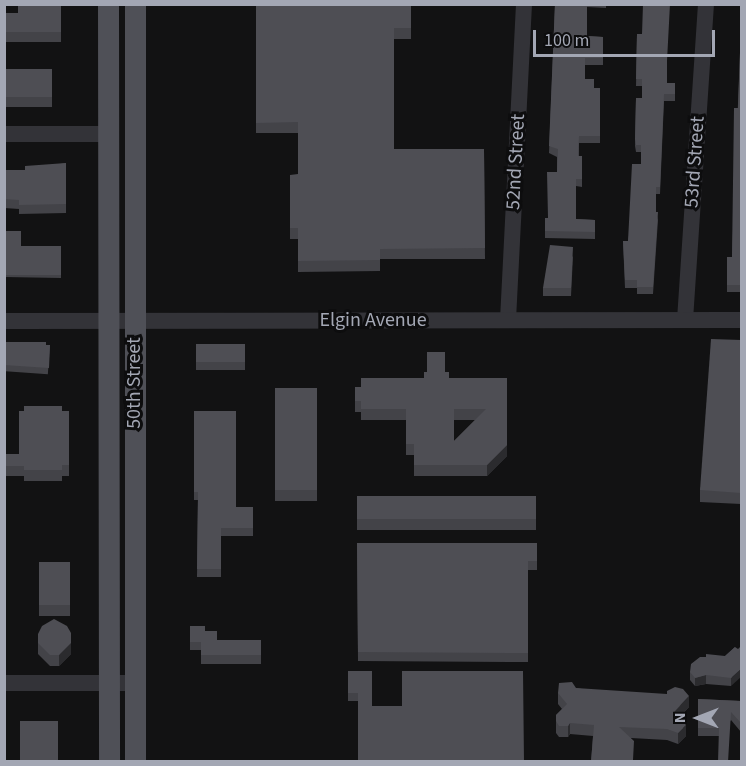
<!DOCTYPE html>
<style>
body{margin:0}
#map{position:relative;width:746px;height:766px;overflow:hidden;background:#121213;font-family:"Source Sans 3",sans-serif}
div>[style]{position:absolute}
.minor>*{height:16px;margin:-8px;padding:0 8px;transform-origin:8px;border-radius:8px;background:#333338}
.major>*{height:21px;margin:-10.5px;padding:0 10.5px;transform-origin:10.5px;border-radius:10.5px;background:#4f5057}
.wall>*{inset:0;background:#434348;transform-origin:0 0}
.shaded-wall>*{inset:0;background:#2b2b2e}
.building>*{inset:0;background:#4e4e54;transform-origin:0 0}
span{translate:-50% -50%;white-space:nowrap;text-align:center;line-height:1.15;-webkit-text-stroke:6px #0d0d0e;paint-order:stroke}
.street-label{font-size:20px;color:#a3a7b4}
.frame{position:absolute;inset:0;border:6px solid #a3a7b4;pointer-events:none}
.north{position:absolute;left:668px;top:688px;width:60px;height:60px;-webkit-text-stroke:4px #0d0d0e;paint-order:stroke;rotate:270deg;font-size:16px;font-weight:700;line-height:24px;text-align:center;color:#a3a7b4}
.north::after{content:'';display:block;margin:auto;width:21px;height:27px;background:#a3a7b4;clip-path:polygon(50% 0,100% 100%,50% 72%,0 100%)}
.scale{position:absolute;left:533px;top:30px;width:182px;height:27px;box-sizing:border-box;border:3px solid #a3a7b4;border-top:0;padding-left:8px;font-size:18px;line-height:21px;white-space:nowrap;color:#a3a7b4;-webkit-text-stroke:4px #0d0d0e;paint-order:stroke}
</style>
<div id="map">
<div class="minor">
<i style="left:4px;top:134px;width:104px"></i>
<i style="left:508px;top:320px;width:316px;rotate:-87.1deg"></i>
<i style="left:685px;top:320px;width:317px;rotate:-86.2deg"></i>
<i style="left:4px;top:321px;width:738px;rotate:-0.08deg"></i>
<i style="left:4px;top:683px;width:131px"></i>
</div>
<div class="major">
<i style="left:108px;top:4px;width:758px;rotate:89.92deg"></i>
<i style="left:135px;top:4px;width:758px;rotate:90deg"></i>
</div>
<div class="wall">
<i style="clip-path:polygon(61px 4px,61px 42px,4px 42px,4px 13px,18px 13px)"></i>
<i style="clip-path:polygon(256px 4px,411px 4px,411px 39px,394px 39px,394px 149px,484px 149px,485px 259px,380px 259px,380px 271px,298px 272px,298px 239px,290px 239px,290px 185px,298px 174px,298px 133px,256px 133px)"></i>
<i style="clip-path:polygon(555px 4px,606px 4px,606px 8px,587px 7px,587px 36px,603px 37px,603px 65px,585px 65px,585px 79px,594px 88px,600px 88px,600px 143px,579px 143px,579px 156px,582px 156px,582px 187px,576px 186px,576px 219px,595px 220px,595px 239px,545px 238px,545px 218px,548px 218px,557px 172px,557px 157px,549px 153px)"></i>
<i style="clip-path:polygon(741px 26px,741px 292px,727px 292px,727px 257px,732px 257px)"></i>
<i style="clip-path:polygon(637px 34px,667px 68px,667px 83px,675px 83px,675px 101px,664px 101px,660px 194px,656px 194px,656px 212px,658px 220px,653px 294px,637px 294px,637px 288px,625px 288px,623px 241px,628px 241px,641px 164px,641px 152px,636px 152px,635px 146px,636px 98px,642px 98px,642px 86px,636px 86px)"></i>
<i style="left:4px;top:69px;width:48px;height:38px"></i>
<i style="clip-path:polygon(66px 163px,66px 213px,19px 214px,19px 209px,4px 208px,4px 170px,25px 170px)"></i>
<i style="clip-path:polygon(4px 231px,21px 246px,61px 246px,61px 278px,4px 277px)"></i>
<i style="clip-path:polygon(573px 256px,571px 296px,543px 296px,543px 288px)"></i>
<i style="clip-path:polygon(741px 340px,741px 504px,700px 502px,700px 490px)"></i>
<i style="left:4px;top:342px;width:46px;height:29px;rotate:4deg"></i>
<i style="left:196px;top:344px;width:49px;height:26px"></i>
<i style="clip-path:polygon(evenodd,445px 372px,449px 378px,507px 378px,507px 456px,487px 476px,414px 476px,414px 455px,406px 455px,406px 420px,361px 420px,361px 412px,355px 412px,355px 387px,361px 387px,424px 378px,445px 372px,454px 420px,475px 420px,454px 441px,454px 420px)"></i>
<i style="left:275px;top:388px;width:42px;height:113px"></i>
<i style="clip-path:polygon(62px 411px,69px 411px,69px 476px,62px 476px,62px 481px,24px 481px,24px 476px,5px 476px,5px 454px,19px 454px)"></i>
<i style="clip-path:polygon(194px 411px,236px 507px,253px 507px,253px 536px,221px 536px,221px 577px,197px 577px,198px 500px,194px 500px)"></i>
<i style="left:357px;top:496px;width:179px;height:34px"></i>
<i style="clip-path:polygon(357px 543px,537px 543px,537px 570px,528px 570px,528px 662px,358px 661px)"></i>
<i style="left:39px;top:562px;width:31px;height:54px"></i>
<i style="clip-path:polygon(190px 626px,205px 631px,217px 640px,261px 640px,261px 664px,201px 664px,201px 650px,190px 650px)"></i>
<i style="clip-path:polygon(38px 634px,71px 654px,59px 666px,50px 666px,38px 654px)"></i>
<i style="clip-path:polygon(735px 647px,731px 686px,706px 684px,695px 686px,690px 680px,690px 672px,706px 657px,725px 656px)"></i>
<i style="clip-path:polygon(348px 671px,372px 706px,358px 701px,348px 701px)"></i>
<i style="clip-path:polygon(576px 688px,689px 707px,679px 718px,686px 736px,678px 744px,667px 740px,631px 738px,591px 762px,593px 736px,570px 734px,568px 737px,559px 737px,556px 733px,556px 715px,562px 709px,558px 704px,558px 693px)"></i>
<i style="clip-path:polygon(698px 699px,741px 701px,741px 732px,731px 720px,719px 736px,698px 736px)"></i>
</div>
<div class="shaded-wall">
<i style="clip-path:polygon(507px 445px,507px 456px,487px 476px,487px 465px)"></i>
<i style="clip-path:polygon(71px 633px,71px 654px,59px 666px,59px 655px)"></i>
<i style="clip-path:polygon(741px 669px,741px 677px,731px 686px,731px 678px)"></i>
<i style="clip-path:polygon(706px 675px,706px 684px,695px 686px,695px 678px)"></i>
<i style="clip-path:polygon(689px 696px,689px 707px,674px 723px,674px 712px)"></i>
<i style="clip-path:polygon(570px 723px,570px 734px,568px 737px,568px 726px)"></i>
<i style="clip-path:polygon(686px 725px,686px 736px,678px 744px,678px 733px)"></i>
</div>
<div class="building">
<i style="clip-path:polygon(18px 4px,61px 4px,61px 32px,4px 32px,4px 13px,18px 13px)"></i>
<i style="clip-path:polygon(256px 4px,411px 4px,411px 28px,394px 28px,394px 149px,484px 149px,485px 248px,380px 249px,380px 260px,298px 261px,298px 228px,290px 228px,290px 175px,298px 174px,298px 122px,256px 123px)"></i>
<i style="clip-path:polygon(555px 4px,587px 4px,587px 36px,603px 37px,603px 58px,585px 58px,585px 79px,594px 79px,594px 88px,600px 88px,600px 136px,579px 136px,578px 156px,582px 156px,582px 179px,576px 179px,576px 219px,595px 220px,595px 232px,545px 231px,545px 218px,548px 218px,547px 172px,557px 172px,558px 149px,549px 146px)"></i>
<i style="clip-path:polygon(643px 4px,670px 4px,667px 61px,667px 83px,675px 83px,675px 94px,664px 94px,660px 187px,656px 187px,656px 212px,658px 212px,653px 287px,637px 287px,637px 280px,625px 280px,623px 241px,628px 241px,632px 164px,641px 164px,641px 145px,636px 145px,635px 139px,636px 98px,642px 98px,642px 79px,636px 79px,637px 34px,642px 34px)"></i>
<i style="clip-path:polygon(741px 26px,741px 285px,727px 285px,727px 257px,732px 257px,734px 108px,738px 108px)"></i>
<i style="left:4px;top:69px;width:48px;height:28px"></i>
<i style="clip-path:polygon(66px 163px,66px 204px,19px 205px,19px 200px,4px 199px,4px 170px,25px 170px,25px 166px)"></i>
<i style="clip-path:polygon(4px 231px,21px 231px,21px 246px,61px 246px,61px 275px,4px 275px)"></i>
<i style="clip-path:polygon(550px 245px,573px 247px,571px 288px,543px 288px)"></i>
<i style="clip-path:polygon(711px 339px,741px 340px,741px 493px,700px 490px)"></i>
<i style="clip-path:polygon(4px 342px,46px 342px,46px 345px,50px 345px,49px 368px,4px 365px)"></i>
<i style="left:196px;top:344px;width:49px;height:18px"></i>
<i style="clip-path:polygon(evenodd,427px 352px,445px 352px,445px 372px,449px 372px,449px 378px,507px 378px,507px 445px,487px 465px,414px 465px,414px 444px,406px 444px,406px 409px,361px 409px,361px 401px,355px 401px,355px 387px,361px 387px,361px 378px,424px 378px,424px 372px,427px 372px,427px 352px,454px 409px,486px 409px,454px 441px,454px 409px)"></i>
<i style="left:275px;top:388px;width:42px;height:102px"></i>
<i style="clip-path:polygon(24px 406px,62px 406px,62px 411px,69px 411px,69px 465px,62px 465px,62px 470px,24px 470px,24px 466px,5px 466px,5px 454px,19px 454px,19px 411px,24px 411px)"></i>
<i style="clip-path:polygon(194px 411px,236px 411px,236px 507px,253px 507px,253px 528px,221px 528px,221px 569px,197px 569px,198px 492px,194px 492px)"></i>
<i style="left:357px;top:496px;width:179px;height:23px"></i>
<i style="clip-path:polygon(357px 543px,537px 543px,537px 561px,528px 561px,528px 653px,358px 652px)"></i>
<i style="left:39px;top:562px;width:31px;height:43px"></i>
<i style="clip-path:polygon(54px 619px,67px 626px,71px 633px,71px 643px,59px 655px,50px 655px,38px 643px,38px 634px,42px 626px)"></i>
<i style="clip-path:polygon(190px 626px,205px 626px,205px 631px,217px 631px,217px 640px,261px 640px,261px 655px,201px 655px,201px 642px,190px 642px)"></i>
<i style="clip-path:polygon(741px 646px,741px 669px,731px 678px,706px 675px,695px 678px,690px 672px,691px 664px,700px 657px,706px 657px,706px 654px,725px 656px,735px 647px,738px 649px)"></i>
<i style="clip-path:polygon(348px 671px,372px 671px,372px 706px,402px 706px,402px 671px,523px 671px,524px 762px,358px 762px,358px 693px,348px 693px)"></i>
<i style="clip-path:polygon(572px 682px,576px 688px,667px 694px,667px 691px,675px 687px,683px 689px,689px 696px,674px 712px,686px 725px,678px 733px,667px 729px,619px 727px,634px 741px,633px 760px,642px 762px,591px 762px,594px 725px,570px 723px,568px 726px,559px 726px,556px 721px,556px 715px,567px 704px,558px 693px,559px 683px)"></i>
<i style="clip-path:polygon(698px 699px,741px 701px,741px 723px,731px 712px,728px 762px,718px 762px,719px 728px,698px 728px)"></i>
<i style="left:20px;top:721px;width:38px;height:41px"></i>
</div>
<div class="street-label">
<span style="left:516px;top:162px;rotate:-87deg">52nd Street</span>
<span style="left:695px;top:162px;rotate:-86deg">53rd Street</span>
<span style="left:373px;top:320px">Elgin Avenue</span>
<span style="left:134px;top:383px;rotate:-90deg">50th Street</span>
</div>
<div class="frame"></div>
<div class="north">N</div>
<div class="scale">100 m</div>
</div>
